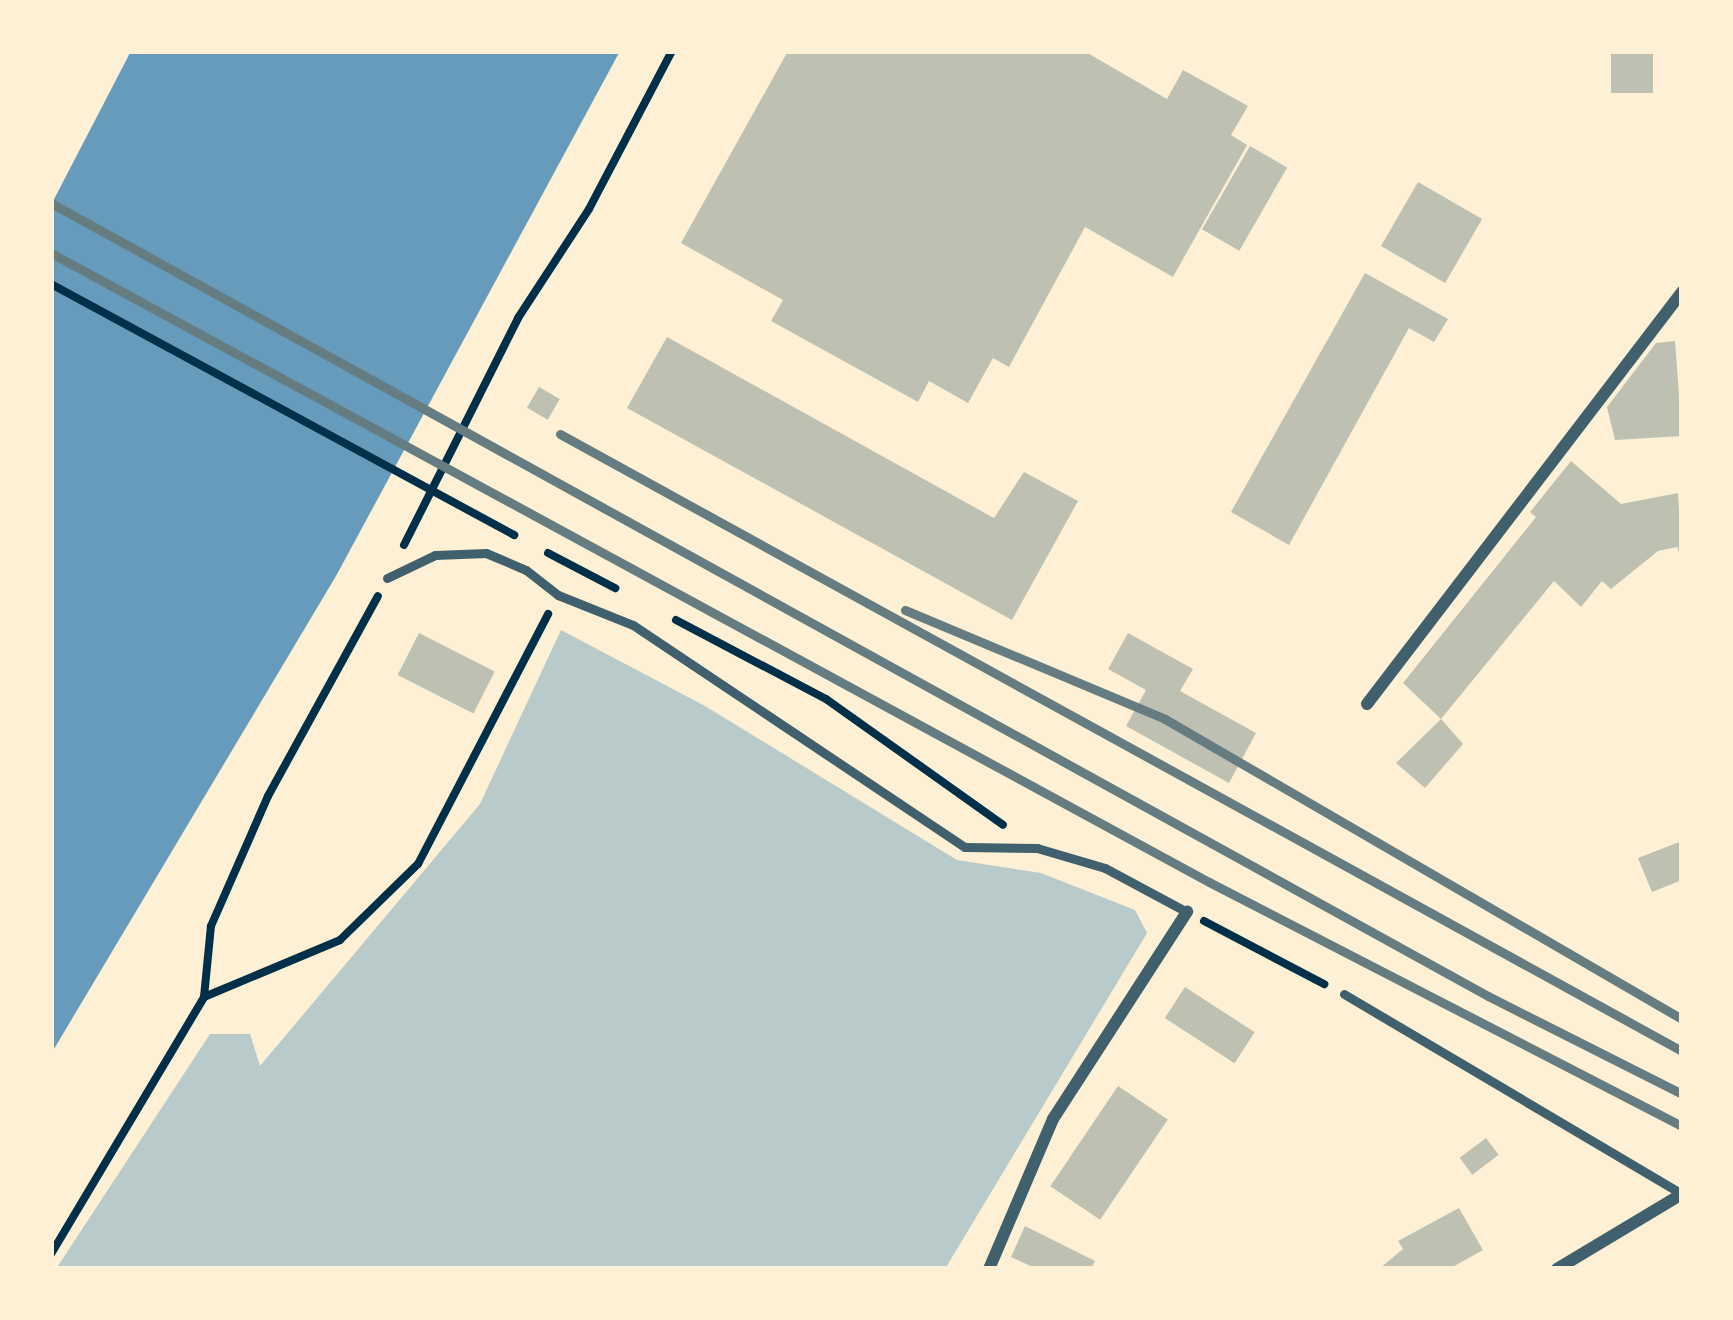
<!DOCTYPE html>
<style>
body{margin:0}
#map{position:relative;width:1733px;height:1320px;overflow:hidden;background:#fdf0d5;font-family:"Playfair Display",serif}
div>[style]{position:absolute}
.green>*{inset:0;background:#b9caca}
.water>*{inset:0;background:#669bbc}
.building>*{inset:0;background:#bec0b2;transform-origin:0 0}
.path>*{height:8px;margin:-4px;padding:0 4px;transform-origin:4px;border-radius:4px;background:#003049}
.service>*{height:9px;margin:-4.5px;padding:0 4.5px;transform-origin:4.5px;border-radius:4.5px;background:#3f606c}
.minor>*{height:12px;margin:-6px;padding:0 6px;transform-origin:6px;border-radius:6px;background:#3f606c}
.rail>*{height:9px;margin:-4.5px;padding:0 4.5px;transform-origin:4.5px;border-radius:4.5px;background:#657d81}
span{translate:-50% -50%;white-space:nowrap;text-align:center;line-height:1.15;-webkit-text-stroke:12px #fdf0d5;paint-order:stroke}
.frame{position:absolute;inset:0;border:54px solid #fdf0d5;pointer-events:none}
</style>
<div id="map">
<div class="green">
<i style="clip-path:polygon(561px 630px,705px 706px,957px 860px,1041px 873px,1135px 910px,1147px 933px,945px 1269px,56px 1269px,210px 1034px,250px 1034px,260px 1066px,480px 804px)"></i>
</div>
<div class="water">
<i style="clip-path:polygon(131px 51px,620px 51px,336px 576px,51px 1054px,51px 205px)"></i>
</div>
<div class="building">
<i style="clip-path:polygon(788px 51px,1084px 51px,1167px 99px,1183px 70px,1248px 106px,1231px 135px,1247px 145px,1173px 277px,1085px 227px,1009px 367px,993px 358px,968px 403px,929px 381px,918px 402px,771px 321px,783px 300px,681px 243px)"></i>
<i style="left:1611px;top:51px;width:42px;height:42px"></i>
<i style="left:1250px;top:146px;width:43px;height:96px;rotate:30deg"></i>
<i style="left:1418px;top:182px;width:74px;height:74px;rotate:30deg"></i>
<i style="clip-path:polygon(1365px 273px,1448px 319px,1434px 342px,1409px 328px,1289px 545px,1231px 512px)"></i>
<i style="clip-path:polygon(667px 337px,994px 518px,1024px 472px,1078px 501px,1012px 620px,627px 408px)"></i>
<i style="clip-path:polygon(1675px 341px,1682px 436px,1615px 440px,1607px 407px,1656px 343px)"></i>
<i style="left:539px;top:387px;width:24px;height:24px;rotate:30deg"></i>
<i style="clip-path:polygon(1571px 461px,1621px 504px,1678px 493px,1682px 559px,1677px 547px,1658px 551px,1611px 589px,1602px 581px,1581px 607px,1554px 581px,1441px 719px,1403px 683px,1536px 517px,1530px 512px)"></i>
<i style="left:419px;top:633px;width:85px;height:47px;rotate:27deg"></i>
<i style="clip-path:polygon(1128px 633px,1193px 669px,1180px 691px,1256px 733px,1229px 783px,1126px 726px,1146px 690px,1108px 669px)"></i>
<i style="clip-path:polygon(1441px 719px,1463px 744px,1425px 788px,1396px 763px)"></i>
<i style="clip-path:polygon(1682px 841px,1682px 880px,1652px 892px,1638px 858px)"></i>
<i style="left:1185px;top:987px;width:83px;height:37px;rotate:33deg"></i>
<i style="left:1118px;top:1086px;width:60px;height:121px;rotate:34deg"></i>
<i style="left:1486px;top:1138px;width:21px;height:33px;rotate:53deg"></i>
<i style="clip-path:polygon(1459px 1208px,1483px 1250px,1449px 1269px,1379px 1269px,1403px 1249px,1398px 1241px)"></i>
<i style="clip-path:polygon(1025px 1226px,1095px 1261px,1091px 1269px,1037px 1269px,1011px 1257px)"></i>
</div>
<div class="path">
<i style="left:51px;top:284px;width:527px;rotate:28.46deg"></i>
<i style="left:404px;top:545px;width:254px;rotate:-63.3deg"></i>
<i style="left:518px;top:318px;width:130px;rotate:-56.9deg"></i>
<i style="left:589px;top:209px;width:178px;rotate:-62.3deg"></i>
<i style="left:548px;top:553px;width:76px;rotate:27.6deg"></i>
<i style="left:676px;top:620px;width:170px;rotate:27.8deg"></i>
<i style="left:826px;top:699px;width:217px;rotate:35.4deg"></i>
<i style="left:1204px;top:921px;width:136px;rotate:27.7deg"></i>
<i style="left:204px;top:997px;width:147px;rotate:-22.7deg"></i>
<i style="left:340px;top:940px;width:109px;rotate:-44.3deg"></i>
<i style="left:418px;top:864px;width:282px;rotate:-62.5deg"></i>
<i style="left:51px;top:1254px;width:299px;rotate:-59.2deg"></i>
<i style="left:204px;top:997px;width:71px;rotate:-84.4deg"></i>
<i style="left:211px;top:926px;width:142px;rotate:-66.3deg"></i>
<i style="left:268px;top:796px;width:228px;rotate:-61.2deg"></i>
</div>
<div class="service">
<i style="left:387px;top:578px;width:53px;rotate:-25.6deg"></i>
<i style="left:435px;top:555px;width:51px;rotate:-2.2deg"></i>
<i style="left:486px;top:553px;width:43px;rotate:23deg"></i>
<i style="left:526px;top:570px;width:41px;rotate:38deg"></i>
<i style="left:558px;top:595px;width:81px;rotate:21.8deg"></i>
<i style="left:633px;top:625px;width:399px;rotate:33.8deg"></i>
<i style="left:965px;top:847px;width:72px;rotate:0.8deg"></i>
<i style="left:1037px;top:848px;width:71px;rotate:16.4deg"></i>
<i style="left:1105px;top:868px;width:93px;rotate:28.2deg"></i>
<i style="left:1344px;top:994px;width:393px;rotate:30.6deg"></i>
</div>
<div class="minor">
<i style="left:1367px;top:704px;width:519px;rotate:-52.6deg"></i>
<i style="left:989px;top:1269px;width:163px;rotate:-66.9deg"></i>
<i style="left:1053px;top:1119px;width:247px;rotate:-57.1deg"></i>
<i style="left:1557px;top:1269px;width:146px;rotate:-31deg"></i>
</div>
<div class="rail">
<i style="left:51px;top:203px;width:1641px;rotate:28.89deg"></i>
<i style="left:1488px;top:996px;width:217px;rotate:26.8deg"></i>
<i style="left:51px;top:253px;width:1318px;rotate:28.51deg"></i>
<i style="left:1209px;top:882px;width:532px;rotate:27.29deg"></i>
<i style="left:560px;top:434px;width:1280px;rotate:28.81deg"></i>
<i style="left:905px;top:610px;width:282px;rotate:22.7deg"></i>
<i style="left:1165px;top:719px;width:598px;rotate:30.13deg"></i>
</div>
<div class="frame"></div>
</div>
